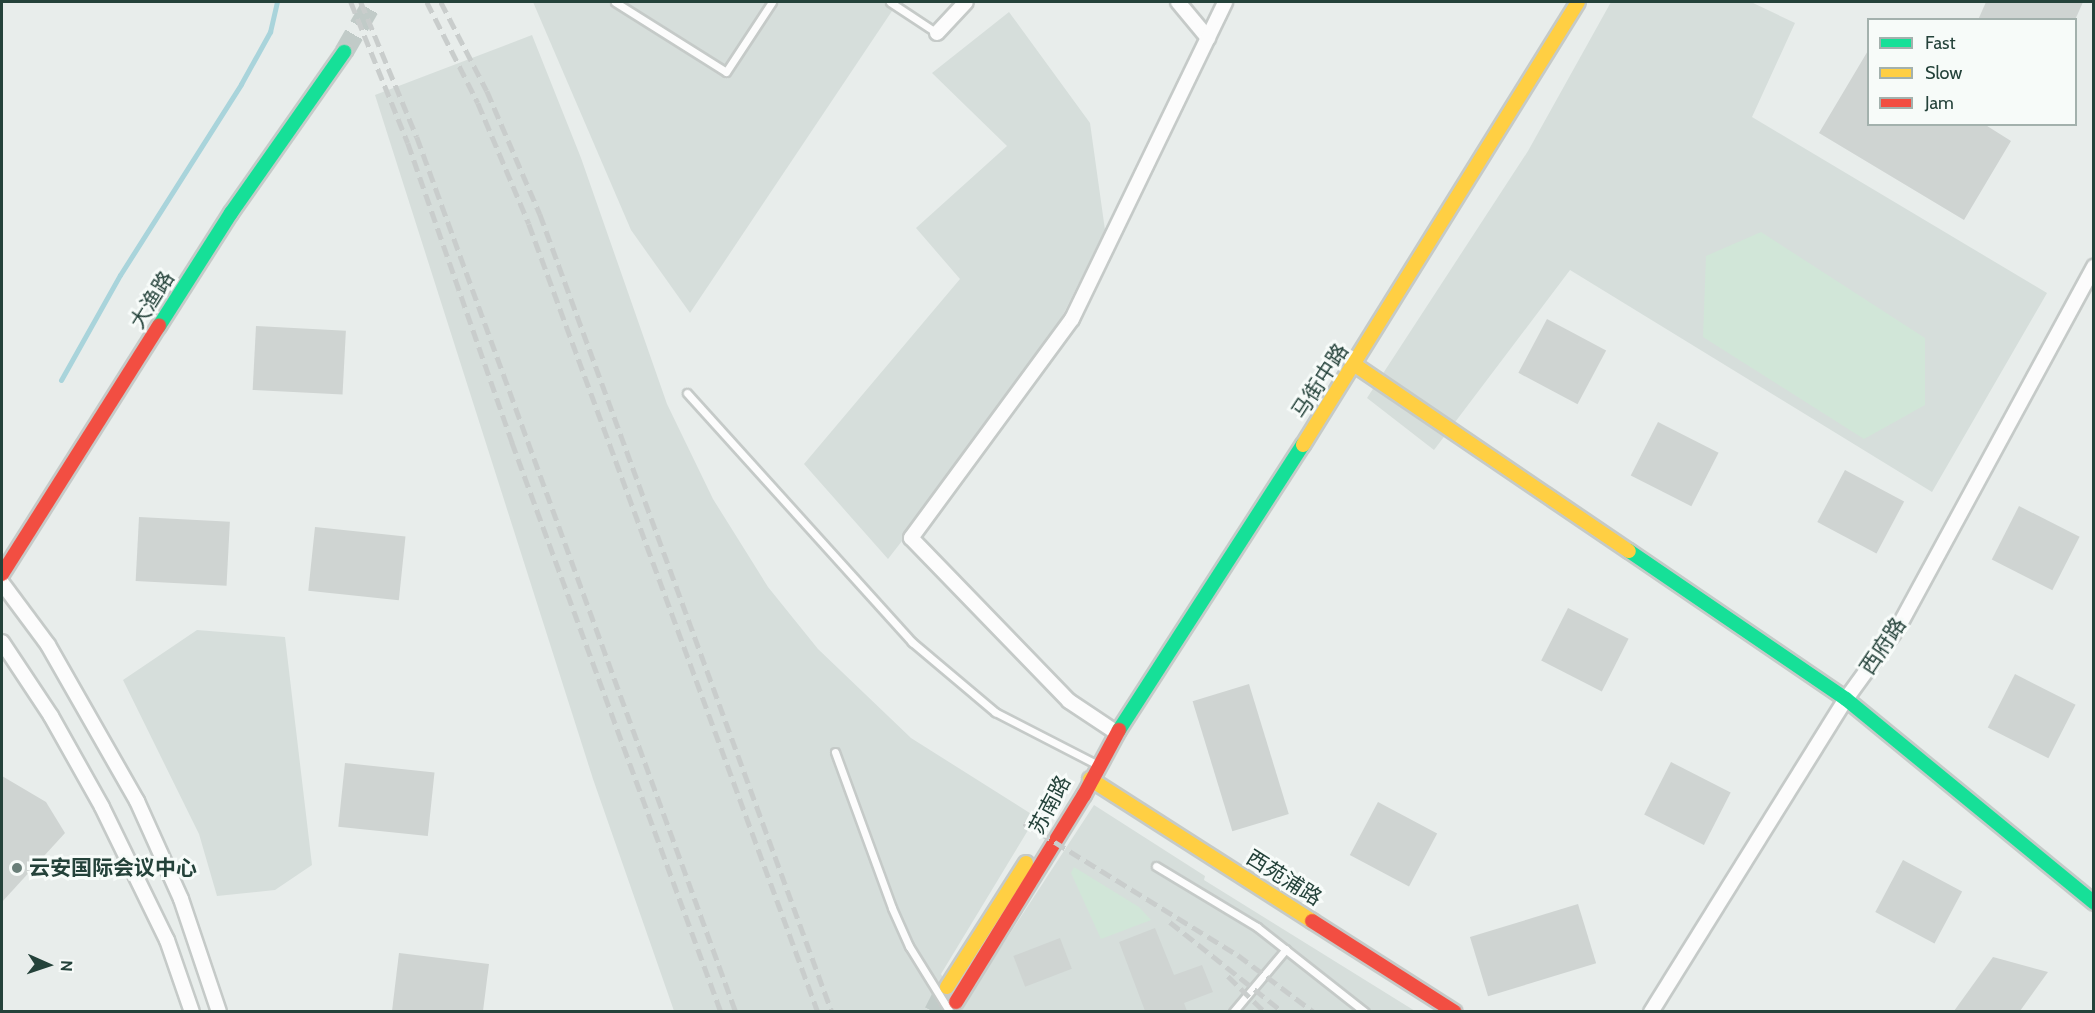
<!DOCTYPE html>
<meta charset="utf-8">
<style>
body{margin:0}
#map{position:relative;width:2095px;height:1013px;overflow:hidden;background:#e8edeb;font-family:Cabin,"Noto Sans SC",sans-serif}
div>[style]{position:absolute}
.built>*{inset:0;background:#d6dedb}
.green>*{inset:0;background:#d1e6d8}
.stream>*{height:5px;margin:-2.5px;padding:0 2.5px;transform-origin:2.5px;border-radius:2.5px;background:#a9d4db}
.building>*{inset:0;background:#cfd4d2;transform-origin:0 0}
.secondary-tunnel>*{height:20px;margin-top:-10px;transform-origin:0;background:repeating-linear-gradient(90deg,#c1cbc8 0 20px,transparent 0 30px)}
.roads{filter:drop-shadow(2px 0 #c5cac8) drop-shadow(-2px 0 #c5cac8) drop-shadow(0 2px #c5cac8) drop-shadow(0 -2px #c5cac8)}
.lane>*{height:7px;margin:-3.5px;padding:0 3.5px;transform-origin:3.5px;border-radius:3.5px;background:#fcfcfc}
.street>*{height:14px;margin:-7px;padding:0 7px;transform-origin:7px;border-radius:7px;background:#fcfcfc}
.fast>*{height:14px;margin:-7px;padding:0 7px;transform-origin:7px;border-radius:7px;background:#16e098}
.slow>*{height:14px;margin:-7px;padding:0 7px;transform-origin:7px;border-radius:7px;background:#ffcf43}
.jam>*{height:14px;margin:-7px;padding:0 7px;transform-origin:7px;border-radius:7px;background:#f24e42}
.rail>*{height:4.5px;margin-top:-2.25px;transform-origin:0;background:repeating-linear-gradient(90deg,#c9cdcc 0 12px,transparent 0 18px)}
.dots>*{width:16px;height:16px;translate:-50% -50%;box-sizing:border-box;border:3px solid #f7fbf9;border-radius:50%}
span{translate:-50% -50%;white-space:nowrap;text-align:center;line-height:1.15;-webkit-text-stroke:6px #f7fbf9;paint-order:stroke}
.street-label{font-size:21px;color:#24423a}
.poi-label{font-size:21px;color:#24423a;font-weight:700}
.left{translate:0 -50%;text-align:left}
.frame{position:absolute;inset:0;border:3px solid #24423a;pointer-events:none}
.legend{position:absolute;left:1867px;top:18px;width:210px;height:108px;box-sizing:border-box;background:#f7fbf9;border:2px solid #a3b1ad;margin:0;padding:8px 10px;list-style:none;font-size:18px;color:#24423a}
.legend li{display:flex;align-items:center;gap:12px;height:30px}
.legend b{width:30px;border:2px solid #a3b1ad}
.north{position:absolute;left:18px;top:935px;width:60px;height:60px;-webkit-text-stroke:4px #f7fbf9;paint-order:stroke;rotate:93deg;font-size:16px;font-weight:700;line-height:24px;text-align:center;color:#24423a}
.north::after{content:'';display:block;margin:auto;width:21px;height:27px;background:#24423a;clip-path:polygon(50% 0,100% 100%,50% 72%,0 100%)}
</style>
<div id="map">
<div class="built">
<i style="clip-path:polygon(533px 2px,898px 2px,690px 313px,631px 230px)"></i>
<i style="clip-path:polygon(1611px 2px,1751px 2px,1795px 23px,1752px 117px,2047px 293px,1932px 492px,1570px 270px,1434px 450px,1367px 398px,1528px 151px)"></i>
<i style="clip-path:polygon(1009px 12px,1090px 123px,1105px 230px,1059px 323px,995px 421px,888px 559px,804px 464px,960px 279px,916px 228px,1007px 146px,932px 73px)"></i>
<i style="clip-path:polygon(532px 35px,581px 158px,667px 404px,713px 499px,768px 587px,818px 649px,911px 738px,1036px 817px,941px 974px,960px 1010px,1094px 805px,1205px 876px,1204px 880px,1415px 1011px,674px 1011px,593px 779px,375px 95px)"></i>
<i style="clip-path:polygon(197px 630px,285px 637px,312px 865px,275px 890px,217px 896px,199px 834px,123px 680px)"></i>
</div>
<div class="green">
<i style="clip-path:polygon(1761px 232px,1925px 338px,1925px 405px,1864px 439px,1703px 337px,1706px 256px)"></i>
<i style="clip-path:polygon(1074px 867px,1139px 907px,1151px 920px,1101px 939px,1071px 873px)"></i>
</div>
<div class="stream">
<i style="left:61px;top:380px;width:120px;rotate:-60.7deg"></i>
<i style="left:120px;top:275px;width:226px;rotate:-57.6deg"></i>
<i style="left:241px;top:84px;width:60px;rotate:-60.9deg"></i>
<i style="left:270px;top:32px;width:31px;rotate:-77deg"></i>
</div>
<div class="building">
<i style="clip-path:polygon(1986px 2px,2083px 2px,2075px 20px,1978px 20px)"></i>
<i style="clip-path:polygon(1869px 49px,1869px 124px,1984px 124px,2011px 141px,1964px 220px,1819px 133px)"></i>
<i style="left:1547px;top:319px;width:67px;height:61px;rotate:28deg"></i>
<i style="left:256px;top:326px;width:90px;height:64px;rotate:3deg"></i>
<i style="left:1658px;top:422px;width:68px;height:60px;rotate:27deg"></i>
<i style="left:1845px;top:470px;width:67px;height:59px;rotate:28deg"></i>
<i style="left:2019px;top:506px;width:68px;height:60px;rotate:27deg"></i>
<i style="left:139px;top:517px;width:91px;height:64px;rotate:3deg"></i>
<i style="left:315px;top:527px;width:91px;height:64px;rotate:6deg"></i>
<i style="left:1568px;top:608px;width:68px;height:59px;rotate:27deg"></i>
<i style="left:2015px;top:674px;width:68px;height:60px;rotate:27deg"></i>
<i style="left:1249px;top:684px;width:136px;height:59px;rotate:73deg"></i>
<i style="left:1671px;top:762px;width:67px;height:59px;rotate:27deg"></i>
<i style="left:345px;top:763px;width:90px;height:64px;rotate:6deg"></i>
<i style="clip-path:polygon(2px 776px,46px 802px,65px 833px,2px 902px)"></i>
<i style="left:1378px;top:802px;width:67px;height:60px;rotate:28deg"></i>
<i style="left:1903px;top:860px;width:67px;height:59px;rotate:28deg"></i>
<i style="left:1578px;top:904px;width:62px;height:113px;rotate:73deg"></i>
<i style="clip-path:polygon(1155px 928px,1174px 975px,1202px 965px,1213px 992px,1184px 1003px,1187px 1011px,1145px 1011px,1119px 942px)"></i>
<i style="left:1060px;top:938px;width:33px;height:50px;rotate:69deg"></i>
<i style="clip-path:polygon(399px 953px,489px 964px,483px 1011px,392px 1011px)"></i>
<i style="clip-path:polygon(1993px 957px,2048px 972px,2020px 1011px,1954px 1011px)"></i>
</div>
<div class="secondary-tunnel">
<i style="left:344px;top:52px;width:58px;rotate:-59.9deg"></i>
<i style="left:934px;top:1012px;width:28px;rotate:-63deg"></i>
</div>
<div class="roads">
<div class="lane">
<i style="left:615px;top:2px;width:131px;rotate:32.2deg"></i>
<i style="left:726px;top:72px;width:84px;rotate:-56.7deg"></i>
<i style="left:890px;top:2px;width:56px;rotate:33.4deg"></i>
<i style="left:687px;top:393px;width:336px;rotate:47.9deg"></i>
<i style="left:912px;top:642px;width:109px;rotate:40.1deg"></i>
<i style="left:995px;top:712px;width:116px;rotate:27.2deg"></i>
<i style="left:835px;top:752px;width:166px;rotate:69.9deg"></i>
<i style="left:892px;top:908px;width:42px;rotate:65.9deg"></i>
<i style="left:909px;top:946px;width:78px;rotate:58.2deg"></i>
<i style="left:1156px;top:866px;width:118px;rotate:31.1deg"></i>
<i style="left:1257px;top:927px;width:137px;rotate:38.2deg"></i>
<i style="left:1233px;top:1012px;width:82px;rotate:-49.9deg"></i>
</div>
<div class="street">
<i style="left:1178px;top:2px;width:47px;rotate:50.2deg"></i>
<i style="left:937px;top:33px;width:42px;rotate:-46.9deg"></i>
<i style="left:2px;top:583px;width:77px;rotate:53.4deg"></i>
<i style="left:48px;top:645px;width:180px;rotate:60.3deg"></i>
<i style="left:137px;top:801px;width:107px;rotate:65.8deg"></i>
<i style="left:181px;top:899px;width:119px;rotate:71.4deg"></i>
<i style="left:2px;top:642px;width:89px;rotate:56.5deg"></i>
<i style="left:51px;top:716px;width:104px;rotate:60.7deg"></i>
<i style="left:102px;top:807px;width:148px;rotate:64deg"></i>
<i style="left:167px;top:940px;width:76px;rotate:70.9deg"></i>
<i style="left:1117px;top:733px;width:58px;rotate:-146.3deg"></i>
<i style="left:1069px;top:701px;width:227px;rotate:-134.1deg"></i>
<i style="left:911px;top:538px;width:272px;rotate:-53.7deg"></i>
<i style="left:1072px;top:319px;width:352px;rotate:-64.2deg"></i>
<i style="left:1651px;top:1012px;width:369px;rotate:-58.1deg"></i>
<i style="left:1846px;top:699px;width:90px;rotate:-54deg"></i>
<i style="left:1899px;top:626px;width:409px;rotate:-61.5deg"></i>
</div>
<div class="fast">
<i style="left:159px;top:326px;width:134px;rotate:-57.5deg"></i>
<i style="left:231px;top:213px;width:197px;rotate:-54.9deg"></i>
<i style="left:1629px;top:551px;width:263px;rotate:34.3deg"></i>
<i style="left:1846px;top:699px;width:321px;rotate:39.4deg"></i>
<i style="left:1119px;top:730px;width:339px;rotate:-57.2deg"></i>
</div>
<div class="slow">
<i style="left:1355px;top:365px;width:331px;rotate:34.2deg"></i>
<i style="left:1303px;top:445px;width:521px;rotate:-58.17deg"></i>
<i style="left:1090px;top:779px;width:264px;rotate:32.6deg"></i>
<i style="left:947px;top:987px;width:147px;rotate:-57.5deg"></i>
</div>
<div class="jam">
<i style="left:2px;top:574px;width:294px;rotate:-57.7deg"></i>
<i style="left:1312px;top:921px;width:169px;rotate:32.5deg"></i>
<i style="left:956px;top:1002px;width:243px;rotate:-58.3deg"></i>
<i style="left:1084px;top:795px;width:74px;rotate:-61.7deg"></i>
</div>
</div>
<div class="rail">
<i style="left:351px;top:2px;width:152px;rotate:68deg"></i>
<i style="left:408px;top:143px;width:317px;rotate:70.8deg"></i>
<i style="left:512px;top:442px;width:607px;rotate:69.86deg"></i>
<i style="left:361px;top:2px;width:146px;rotate:67.5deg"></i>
<i style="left:417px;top:137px;width:931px;rotate:69.97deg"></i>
<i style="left:427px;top:2px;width:113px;rotate:63.2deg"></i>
<i style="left:478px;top:103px;width:131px;rotate:67.1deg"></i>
<i style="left:529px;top:224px;width:839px;rotate:69.86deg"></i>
<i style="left:441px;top:2px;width:100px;rotate:62.7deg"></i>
<i style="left:487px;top:91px;width:134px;rotate:66.7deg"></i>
<i style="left:540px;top:214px;width:850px;rotate:69.9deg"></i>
<i style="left:1024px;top:823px;width:251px;rotate:31.7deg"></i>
<i style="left:1238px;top:955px;width:95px;rotate:36.9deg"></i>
<i style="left:1170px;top:922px;width:144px;rotate:38.5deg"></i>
<i style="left:1228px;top:976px;width:52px;rotate:44.2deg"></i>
</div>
<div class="dots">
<i style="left:17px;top:868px;background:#697e78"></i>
</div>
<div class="street-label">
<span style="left:152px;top:300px;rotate:-58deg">大渔路</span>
<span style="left:1320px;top:381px;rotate:-57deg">马街中路</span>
<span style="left:1883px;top:646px;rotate:-56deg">西府路</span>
<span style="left:1050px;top:805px;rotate:-62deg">苏南路</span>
<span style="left:1284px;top:878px;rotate:32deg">西苑浦路</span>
</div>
<div class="poi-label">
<span class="left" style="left:29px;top:868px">云安国际会议中心</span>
</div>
<div class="frame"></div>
<ul class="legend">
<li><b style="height:8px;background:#16e098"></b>Fast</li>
<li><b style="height:8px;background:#ffcf43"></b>Slow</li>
<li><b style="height:8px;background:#f24e42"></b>Jam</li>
</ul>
<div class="north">N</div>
</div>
